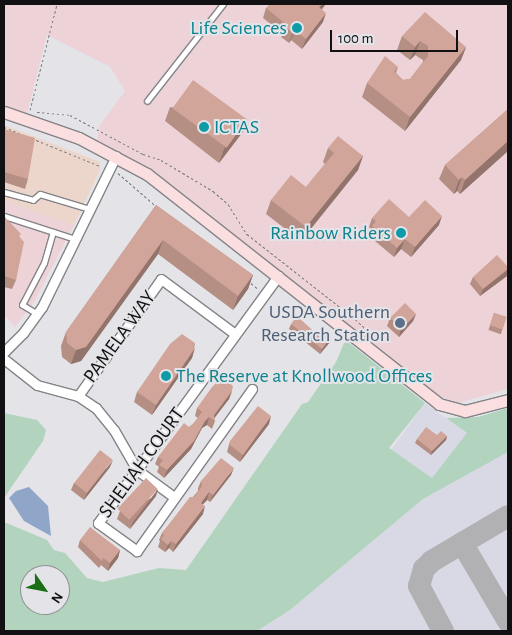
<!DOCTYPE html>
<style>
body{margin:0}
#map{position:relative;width:512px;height:635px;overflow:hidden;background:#e4e4e8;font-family:"Alegreya Sans",sans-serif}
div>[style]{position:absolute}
.commercial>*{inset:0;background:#edd3d7}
.built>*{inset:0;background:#d9d9e5;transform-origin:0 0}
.education>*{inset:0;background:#ecd5ca}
.green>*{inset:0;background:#b2d3be}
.water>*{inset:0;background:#8fa6c9}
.taxiway>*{height:22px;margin:-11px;padding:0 11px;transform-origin:11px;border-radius:11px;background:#b1b1b4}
.path>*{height:1px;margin-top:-0.5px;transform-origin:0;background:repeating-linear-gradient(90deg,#7a7a7d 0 2.5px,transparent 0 5px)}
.roads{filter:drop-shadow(1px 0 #848488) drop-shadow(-1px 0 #848488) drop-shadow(0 1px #848488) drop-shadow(0 -1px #848488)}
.lane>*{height:4.5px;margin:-2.25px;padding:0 2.25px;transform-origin:2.25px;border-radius:2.25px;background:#fff}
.street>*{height:9px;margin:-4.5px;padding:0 4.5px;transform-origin:4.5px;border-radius:4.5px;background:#fff}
.secondary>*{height:11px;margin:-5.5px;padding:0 5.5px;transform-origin:5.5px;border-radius:5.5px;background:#fbdfe0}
.wall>*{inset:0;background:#b58e84;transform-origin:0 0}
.shaded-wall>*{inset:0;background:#93746c}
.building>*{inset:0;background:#d2a59a;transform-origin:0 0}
.dots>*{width:14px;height:14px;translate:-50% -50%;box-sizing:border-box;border:2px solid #e4e4e8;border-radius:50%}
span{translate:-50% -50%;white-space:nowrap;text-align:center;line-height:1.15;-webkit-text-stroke:4px #e4e4e8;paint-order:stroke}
.culture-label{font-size:20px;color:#0d838f}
.right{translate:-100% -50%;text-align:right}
.left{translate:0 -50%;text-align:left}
.service-label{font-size:20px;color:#4e5e75}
.street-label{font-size:20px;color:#111113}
.frame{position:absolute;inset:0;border:5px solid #111113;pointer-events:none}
.north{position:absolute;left:20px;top:565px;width:50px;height:50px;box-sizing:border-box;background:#e4e4e8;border:1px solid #909093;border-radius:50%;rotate:123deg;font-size:14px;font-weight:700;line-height:20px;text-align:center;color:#111113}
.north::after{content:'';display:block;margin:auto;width:18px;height:22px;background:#1a6e16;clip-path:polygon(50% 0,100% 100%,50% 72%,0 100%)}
.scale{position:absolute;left:330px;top:30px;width:128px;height:22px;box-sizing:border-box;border:2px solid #111113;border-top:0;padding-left:6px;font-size:15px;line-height:18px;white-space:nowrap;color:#111113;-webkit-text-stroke:4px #e4e4e8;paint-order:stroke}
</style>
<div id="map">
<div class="commercial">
<i style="clip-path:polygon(4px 4px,508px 4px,508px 389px,458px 403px,439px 396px,156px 173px,97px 140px,99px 126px,125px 91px,110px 67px,47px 35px,27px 114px,4px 107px)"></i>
<i style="clip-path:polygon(4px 201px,74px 225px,34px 302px,15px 327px,4px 315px)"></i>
</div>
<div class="built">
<i style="left:425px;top:403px;width:52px;height:58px;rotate:36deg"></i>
<i style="clip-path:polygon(508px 452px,508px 631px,257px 631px,290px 610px,423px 499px)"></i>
</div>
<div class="education">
<i style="clip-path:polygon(4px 125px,100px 162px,100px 170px,74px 225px,4px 201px)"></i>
</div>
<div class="green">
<i style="clip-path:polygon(evenodd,348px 342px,425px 403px,389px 448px,432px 478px,467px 433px,446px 418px,478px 417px,508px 408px,508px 452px,423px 499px,290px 610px,257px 631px,4px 631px,4px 522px,47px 540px,54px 550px,65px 553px,87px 578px,103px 582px,159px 568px,186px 570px,302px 404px,308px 402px,336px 362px,344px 343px,348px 342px,30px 575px,60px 575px,60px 605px,30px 605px,30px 575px)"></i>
<i style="clip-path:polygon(4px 413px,37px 420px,46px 430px,43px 441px,4px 498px)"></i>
</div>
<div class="water">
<i style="clip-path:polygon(29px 487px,48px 506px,51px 536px,24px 521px,9px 498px,16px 491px)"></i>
</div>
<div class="taxiway">
<i style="left:462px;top:543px;width:91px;rotate:59.5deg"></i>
<i style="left:443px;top:631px;width:51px;rotate:-118.1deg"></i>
<i style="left:419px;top:586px;width:18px;rotate:-74deg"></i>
<i style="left:424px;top:569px;width:11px;rotate:-45deg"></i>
<i style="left:432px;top:561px;width:88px;rotate:-30.6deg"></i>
</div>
<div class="path">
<i style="left:30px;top:110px;width:109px;rotate:-75.7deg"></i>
<i style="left:37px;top:112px;width:33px;rotate:5deg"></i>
<i style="left:70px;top:115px;width:83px;rotate:28.1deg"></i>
<i style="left:143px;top:154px;width:19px;rotate:18deg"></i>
<i style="left:161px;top:160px;width:61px;rotate:30.8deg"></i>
<i style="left:213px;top:191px;width:20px;rotate:41deg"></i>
<i style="left:228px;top:204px;width:36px;rotate:58deg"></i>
<i style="left:247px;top:234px;width:137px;rotate:38.2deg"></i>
<i style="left:355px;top:319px;width:12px;rotate:42deg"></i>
<i style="left:364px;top:327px;width:3px;rotate:135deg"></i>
<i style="left:4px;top:127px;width:104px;rotate:22.1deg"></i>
<i style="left:118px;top:173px;width:50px;rotate:41deg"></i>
<i style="left:251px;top:283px;width:8px;rotate:40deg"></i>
</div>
<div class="roads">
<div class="lane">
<i style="left:147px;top:101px;width:123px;rotate:-51.9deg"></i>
<i style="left:4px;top:192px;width:30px;rotate:15deg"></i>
<i style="left:33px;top:200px;width:9px;rotate:-41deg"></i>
<i style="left:40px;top:194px;width:52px;rotate:16.7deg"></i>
<i style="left:4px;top:216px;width:75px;rotate:17.9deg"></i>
<i style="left:37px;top:314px;width:17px;rotate:-149deg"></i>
<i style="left:22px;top:305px;width:47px;rotate:-62.4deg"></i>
<i style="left:44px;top:263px;width:32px;rotate:-74deg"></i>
</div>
<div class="street">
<i style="left:4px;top:352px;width:27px;rotate:-45deg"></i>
<i style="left:23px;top:333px;width:32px;rotate:-54deg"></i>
<i style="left:42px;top:307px;width:168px;rotate:-63.9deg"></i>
<i style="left:4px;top:359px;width:42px;rotate:38.2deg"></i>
<i style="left:37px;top:385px;width:42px;rotate:15deg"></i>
<i style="left:78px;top:396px;width:22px;rotate:34deg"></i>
<i style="left:96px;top:408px;width:28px;rotate:51deg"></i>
<i style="left:114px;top:430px;width:46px;rotate:60.1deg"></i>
<i style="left:137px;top:470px;width:46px;rotate:36.1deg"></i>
<i style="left:252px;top:389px;width:199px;rotate:125.4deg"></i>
<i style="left:137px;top:551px;width:48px;rotate:-144.3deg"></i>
<i style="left:98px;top:523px;width:306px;rotate:-53.9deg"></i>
<i style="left:78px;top:396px;width:143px;rotate:-54.6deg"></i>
<i style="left:161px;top:279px;width:92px;rotate:36.6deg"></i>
</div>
<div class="secondary">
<i style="left:4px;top:112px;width:79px;rotate:19.1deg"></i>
<i style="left:79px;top:138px;width:77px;rotate:27.9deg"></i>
<i style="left:147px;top:174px;width:372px;rotate:38.2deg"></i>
<i style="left:439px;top:404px;width:27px;rotate:15deg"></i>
<i style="left:465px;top:411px;width:44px;rotate:-14.3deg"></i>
</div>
</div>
<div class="wall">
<i style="clip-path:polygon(266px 8px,322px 9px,323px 22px,302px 49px,291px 40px,289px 43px,281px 37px,283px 34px,263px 18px)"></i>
<i style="clip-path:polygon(402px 36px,466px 47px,461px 60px,405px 131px,362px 97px,367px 83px,398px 67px,396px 73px,403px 80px,410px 79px,423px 62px,423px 60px,415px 55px,410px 60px,397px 50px)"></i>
<i style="clip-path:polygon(170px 107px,247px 119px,242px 133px,219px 163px,165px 121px)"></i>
<i style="clip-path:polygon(508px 109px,508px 151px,460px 194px,457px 191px,454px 194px,439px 179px,445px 165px)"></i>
<i style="clip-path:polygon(4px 129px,28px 179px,25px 189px,4px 182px)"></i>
<i style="clip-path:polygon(328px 148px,363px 156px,358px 170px,301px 241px,266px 214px,271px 200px,306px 187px,325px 164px,323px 162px)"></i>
<i style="clip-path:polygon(156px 205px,253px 275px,248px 289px,233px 310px,158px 254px,81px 361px,71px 364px,62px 357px,61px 346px,66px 332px)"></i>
<i style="clip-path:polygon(4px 216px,20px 238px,16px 280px,12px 289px,4px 287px)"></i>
<i style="clip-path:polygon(409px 217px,439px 225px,411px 257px,401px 249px,394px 257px,369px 236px,371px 229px,369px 227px,372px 218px)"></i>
<i style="clip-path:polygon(508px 267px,508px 271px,507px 276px,480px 296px,470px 284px,473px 277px)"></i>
<i style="left:494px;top:313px;width:13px;height:18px;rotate:18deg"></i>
<i style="clip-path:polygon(416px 314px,413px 321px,399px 337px,387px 326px,390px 318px)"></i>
<i style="clip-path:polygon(291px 324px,320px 337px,330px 342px,320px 354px,289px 329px)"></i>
<i style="clip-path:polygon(195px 343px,192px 358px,152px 415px,134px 402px,137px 392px)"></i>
<i style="clip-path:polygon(232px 391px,229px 399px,214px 418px,215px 421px,212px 429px,207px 425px,202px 428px,191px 449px,164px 478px,157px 472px,159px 467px,155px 464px,158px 457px,189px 427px,193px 424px,198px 418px,195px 416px,197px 408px)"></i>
<i style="clip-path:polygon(269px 424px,240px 462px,227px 452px,230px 441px)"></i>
<i style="clip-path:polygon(437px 435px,447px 436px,446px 440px,431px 455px,415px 443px,417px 439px)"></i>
<i style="clip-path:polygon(110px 467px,84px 500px,71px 490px,74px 483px)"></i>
<i style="clip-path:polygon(231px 475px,210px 502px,207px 500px,203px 504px,203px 514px,173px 552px,169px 548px,165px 552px,158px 547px,160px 541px,159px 540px,162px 533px,198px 491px,198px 488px,201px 481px)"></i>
<i style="clip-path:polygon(156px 496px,130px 529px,117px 519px,120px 511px)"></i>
<i style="clip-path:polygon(80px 540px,120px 550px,118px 558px,108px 571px,101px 565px,99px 568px,78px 547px)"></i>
</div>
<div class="shaded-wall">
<i style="clip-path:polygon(322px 4px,326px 4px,316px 17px,319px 7px)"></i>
<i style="clip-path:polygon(326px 13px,323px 22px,302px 49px,306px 39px)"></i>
<i style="clip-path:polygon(295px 31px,291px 40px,289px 43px,293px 33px)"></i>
<i style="clip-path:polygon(420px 41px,415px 55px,410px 60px,415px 47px)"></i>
<i style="clip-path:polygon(466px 47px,461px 60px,405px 131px,410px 117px)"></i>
<i style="clip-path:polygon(247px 119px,242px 133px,219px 163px,224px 149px)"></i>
<i style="clip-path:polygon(508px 141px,508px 151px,460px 194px,465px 180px)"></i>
<i style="clip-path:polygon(363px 156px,358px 170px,301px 241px,306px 227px)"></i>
<i style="clip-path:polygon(462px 177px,457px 191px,454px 194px,459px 180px)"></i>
<i style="clip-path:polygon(442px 216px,439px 225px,411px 257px,415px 247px)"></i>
<i style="clip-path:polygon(405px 239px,401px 249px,394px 257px,397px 248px)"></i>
<i style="clip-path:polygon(163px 240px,158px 254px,81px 361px,71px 364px,76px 350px)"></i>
<i style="clip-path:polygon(508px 269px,507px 276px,480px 296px,483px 289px)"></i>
<i style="clip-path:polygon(253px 275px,248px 289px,233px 310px,238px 296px)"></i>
<i style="clip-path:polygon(416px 314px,413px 321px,399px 337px,401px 329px)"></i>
<i style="clip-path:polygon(331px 337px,330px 342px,320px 354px,322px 349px)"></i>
<i style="clip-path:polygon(195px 348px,192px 358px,152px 415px,156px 405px)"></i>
<i style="clip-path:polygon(232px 391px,229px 399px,213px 420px,214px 415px)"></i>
<i style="clip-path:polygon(271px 416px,269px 424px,240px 462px,243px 455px)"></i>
<i style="clip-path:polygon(209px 417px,207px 425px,202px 428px,191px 449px,164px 478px,167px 470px,205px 421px)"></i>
<i style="clip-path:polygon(447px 436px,446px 440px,431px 455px,432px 451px)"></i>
<i style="clip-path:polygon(113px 460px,110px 467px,84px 500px,87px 493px)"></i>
<i style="clip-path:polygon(234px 468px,231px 475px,210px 502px,213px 495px)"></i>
<i style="clip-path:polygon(158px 489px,156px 496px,130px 529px,133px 522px)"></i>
<i style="clip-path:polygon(209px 492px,207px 500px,198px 510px,201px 503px)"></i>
<i style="clip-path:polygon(205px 506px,203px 514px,173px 552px,176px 544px)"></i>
<i style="clip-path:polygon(171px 541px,169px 548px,165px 552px,168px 545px)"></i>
<i style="clip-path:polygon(120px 550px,118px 558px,108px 571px,110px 563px)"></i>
</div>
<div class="building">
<i style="clip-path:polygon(270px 4px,322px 4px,319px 7px,326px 13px,306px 39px,295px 31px,293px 33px,285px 27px,287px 25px,266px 8px)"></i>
<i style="clip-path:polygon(425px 12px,466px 47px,410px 117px,367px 83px,385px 56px,398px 67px,394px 72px,403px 80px,410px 79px,428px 56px,428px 46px,420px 41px,415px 47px,402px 36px)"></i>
<i style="left:193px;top:80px;width:67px;height:35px;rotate:36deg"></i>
<i style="clip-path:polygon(508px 109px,508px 141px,465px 180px,462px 177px,459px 180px,445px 165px)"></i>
<i style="clip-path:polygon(4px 129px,35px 138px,28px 179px,4px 172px)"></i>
<i style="clip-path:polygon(338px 136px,363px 156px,306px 227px,271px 200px,291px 175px,306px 187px,334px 153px,328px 148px)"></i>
<i style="clip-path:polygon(389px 199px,409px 217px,425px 200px,442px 216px,415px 247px,405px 239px,397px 248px,372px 226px,376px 221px,372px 218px)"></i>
<i style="clip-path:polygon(156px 205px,253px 275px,238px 296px,163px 240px,86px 347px,76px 350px,67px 343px,66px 332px)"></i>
<i style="clip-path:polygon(4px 216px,21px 234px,19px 236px,24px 242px,16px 280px,4px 276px)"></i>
<i style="clip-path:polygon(497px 255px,508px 267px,508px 269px,483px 289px,473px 277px)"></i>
<i style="left:405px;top:303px;width:16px;height:21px;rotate:45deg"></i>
<i style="left:494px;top:313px;width:13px;height:13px;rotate:18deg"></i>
<i style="clip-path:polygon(297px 316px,320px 337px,325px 332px,331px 337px,322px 349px,291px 324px)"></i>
<i style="clip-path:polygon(182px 334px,195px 343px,193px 346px,195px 348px,156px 405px,137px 392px,170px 344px)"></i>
<i style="clip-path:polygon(226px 380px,233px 386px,232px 391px,214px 415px,215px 421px,209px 417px,205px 421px,194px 441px,167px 470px,159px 465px,163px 460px,158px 457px,184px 423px,189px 427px,193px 424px,202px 412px,197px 408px,212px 387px,218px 381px,222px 384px)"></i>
<i style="clip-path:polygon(258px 406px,271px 416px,243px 455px,230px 445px,230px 441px)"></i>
<i style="clip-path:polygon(426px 427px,437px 435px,441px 431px,447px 436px,432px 451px,417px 439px)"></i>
<i style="left:100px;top:450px;width:16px;height:42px;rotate:38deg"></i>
<i style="clip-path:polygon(221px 458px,234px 468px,213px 495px,209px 492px,201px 503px,205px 506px,176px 544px,171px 541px,168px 545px,161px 539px,164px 535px,162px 533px,190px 497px,194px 497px,202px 486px,201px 481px)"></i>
<i style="left:146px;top:478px;width:16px;height:42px;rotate:43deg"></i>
<i style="clip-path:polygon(90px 527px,120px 550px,110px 563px,103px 558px,102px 561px,80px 540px)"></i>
</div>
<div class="dots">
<i style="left:297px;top:28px;background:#0f9aa8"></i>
<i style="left:204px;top:127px;background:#0f9aa8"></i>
<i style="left:401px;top:233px;background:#0f9aa8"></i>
<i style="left:400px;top:323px;background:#5c6f8a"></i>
<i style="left:166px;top:376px;background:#0f9aa8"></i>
</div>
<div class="culture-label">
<span class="right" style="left:287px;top:28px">Life Sciences</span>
<span class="left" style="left:214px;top:127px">ICTAS</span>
<span class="right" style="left:391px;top:233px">Rainbow Riders</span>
<span class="left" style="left:176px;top:376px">The Reserve at Knollwood Offices</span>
</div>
<div class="service-label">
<span class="right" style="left:390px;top:324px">USDA Southern<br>Research Station</span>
</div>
<div class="street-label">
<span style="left:120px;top:337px;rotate:-54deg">PAMELA WAY</span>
<span style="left:142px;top:463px;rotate:-54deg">SHELIAH COURT</span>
</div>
<div class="frame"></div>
<div class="north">N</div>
<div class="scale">100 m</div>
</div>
